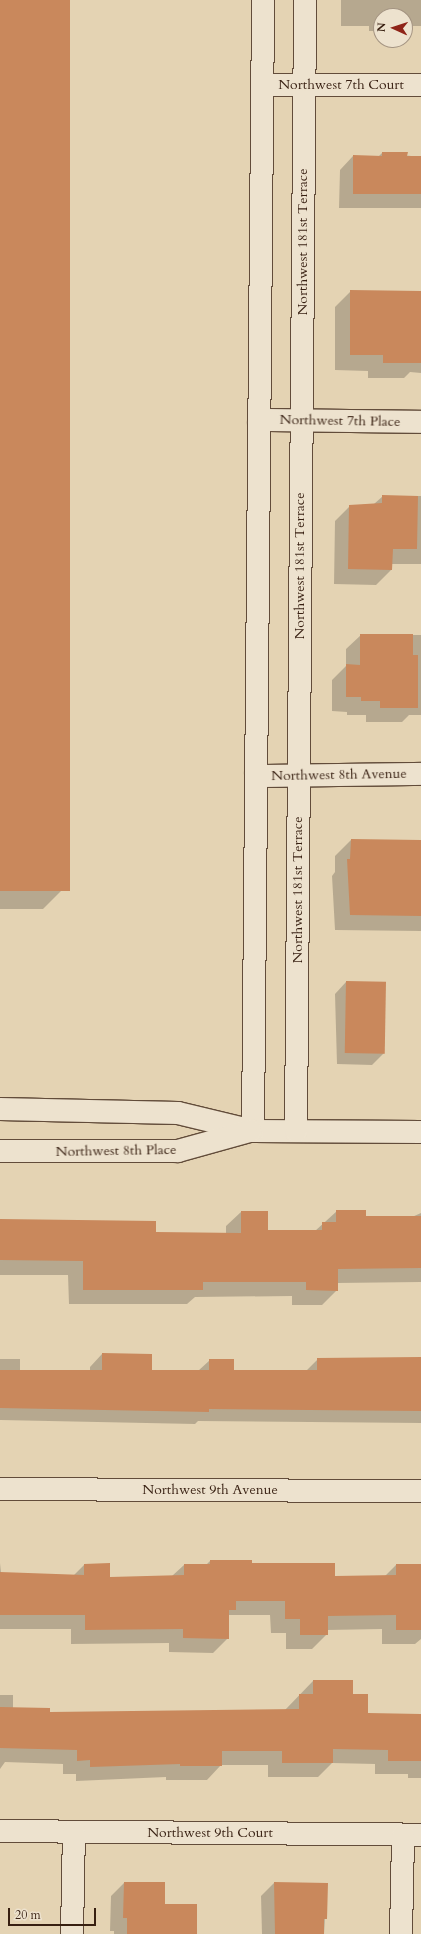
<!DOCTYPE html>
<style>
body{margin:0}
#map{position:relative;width:421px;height:1934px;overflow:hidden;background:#e4d3b3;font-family:Cardo,serif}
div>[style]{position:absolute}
.shadow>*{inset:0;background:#0003}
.building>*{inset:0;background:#c9885c;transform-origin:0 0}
.roads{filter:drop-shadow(1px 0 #624c3a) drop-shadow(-1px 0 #624c3a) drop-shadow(0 1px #624c3a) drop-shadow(0 -1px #624c3a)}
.minor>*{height:22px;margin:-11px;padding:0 11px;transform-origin:11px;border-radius:11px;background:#ede2ce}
span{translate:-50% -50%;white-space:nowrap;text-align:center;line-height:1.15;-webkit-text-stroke:3px #ede2ce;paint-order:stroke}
.street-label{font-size:14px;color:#371f11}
.north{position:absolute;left:373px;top:8px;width:40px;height:40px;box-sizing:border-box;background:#ede2ce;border:1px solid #a49482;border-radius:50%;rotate:273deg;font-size:11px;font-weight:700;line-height:16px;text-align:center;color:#371f11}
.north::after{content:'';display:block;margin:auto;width:14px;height:18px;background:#8f2418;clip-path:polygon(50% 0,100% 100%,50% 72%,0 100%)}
.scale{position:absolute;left:8px;top:1908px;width:88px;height:18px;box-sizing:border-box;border:2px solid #371f11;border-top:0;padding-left:5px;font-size:12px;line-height:14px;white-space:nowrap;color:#371f11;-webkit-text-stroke:3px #ede2ce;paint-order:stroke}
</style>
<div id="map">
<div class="shadow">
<i style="clip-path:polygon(0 0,69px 0,61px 891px,43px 909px,0 909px)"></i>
<i style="clip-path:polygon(341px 0,421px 0,421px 26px,405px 26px,405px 16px,381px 16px,381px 31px,369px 31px,369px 26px,341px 26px)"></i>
<i style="clip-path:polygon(382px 153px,421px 157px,421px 208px,339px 208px,340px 170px,353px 156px,378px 157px)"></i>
<i style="clip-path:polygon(351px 291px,421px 292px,421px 373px,410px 372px,404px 378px,368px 378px,368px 371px,335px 370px,335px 307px)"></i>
<i style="clip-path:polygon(383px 496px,421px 496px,421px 564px,391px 564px,391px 570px,376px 585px,334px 584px,335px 521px,350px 506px,374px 504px)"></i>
<i style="clip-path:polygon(361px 635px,421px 635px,421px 715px,409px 715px,402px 722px,366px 722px,366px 715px,347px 715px,347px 712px,332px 711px,332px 680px,346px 666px,346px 649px)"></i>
<i style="clip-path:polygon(351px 840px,421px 841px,421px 931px,335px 930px,332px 876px,335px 872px,335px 856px)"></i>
<i style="clip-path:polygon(346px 982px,385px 983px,384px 1053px,372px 1065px,337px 1064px,335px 994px)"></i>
<i style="clip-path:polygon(337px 1211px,365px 1217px,412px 1217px,421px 1213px,421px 1282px,337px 1283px,337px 1290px,322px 1305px,292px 1305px,292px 1296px,195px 1297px,187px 1304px,69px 1304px,68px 1275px,0 1275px,0 1220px,155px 1233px,226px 1234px,226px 1226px,241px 1212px,267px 1212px,267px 1231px,315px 1231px)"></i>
<i style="clip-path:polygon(102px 1354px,151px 1371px,198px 1371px,210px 1360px,233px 1371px,306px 1371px,318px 1359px,421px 1358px,421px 1423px,198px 1421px,195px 1424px,0 1420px,0 1359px,20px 1359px,20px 1371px,90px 1371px,90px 1367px)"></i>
<i style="clip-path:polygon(210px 1561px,334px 1577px,385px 1576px,396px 1565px,421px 1565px,421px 1639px,415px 1644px,382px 1644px,382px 1629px,327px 1630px,327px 1634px,312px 1649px,286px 1649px,286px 1633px,271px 1633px,270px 1615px,229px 1615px,228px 1638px,213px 1653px,169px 1652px,169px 1643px,71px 1644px,71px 1629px,0 1629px,0 1563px,1px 1573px,73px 1576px,84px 1565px,109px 1578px,172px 1576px,184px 1565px,206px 1565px)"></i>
<i style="clip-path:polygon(313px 1681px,352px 1695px,367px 1714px,421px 1715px,421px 1778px,408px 1778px,408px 1774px,375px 1774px,375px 1764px,332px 1763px,318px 1777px,268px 1777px,268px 1765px,221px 1765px,207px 1780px,166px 1780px,166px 1777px,76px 1781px,76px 1774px,63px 1774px,63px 1764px,5px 1762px,0 1769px,0 1695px,13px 1695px,13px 1708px,49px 1713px,285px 1710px)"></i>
<i style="clip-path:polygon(124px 1883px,164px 1905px,196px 1934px,114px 1934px,114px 1931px,110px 1931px,111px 1896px)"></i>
<i style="clip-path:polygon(274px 1883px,327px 1884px,324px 1934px,262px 1934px,261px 1896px)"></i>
</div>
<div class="building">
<i style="left:0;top:0;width:70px;height:891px"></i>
<i style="clip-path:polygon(382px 152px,408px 152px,407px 156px,421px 156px,421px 194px,353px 194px,353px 155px,382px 156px)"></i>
<i style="clip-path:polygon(350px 290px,421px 291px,421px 363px,383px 363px,383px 355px,350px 355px)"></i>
<i style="clip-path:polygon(382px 495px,418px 496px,417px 549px,393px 549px,392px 570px,348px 569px,349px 505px,382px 503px)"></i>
<i style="clip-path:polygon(360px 634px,413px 634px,413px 655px,418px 655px,418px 708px,380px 708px,380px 701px,361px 701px,361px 697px,346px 697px,346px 664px,360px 665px)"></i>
<i style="clip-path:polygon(351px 839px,421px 840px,421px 916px,350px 915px,347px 859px,350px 859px)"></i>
<i style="left:346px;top:981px;width:40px;height:72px;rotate:1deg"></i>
<i style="clip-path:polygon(336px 1210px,366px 1210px,366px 1216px,421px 1216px,421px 1268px,338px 1269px,338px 1291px,306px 1290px,306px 1282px,203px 1282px,203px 1290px,83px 1290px,83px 1261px,0 1260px,0 1219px,156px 1221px,156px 1232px,241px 1233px,241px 1211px,268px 1211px,268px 1230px,322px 1230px,322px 1222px,336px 1222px)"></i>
<i style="clip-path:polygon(102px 1353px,152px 1354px,152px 1370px,209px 1370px,209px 1359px,234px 1359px,234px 1370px,317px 1370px,317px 1358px,421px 1357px,421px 1411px,209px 1409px,209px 1412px,0 1408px,0 1370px,102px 1370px)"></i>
<i style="clip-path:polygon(210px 1560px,252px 1560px,252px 1563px,335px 1563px,335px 1576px,396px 1575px,396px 1564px,421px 1564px,421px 1630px,396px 1630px,396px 1615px,328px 1616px,328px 1635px,300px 1635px,300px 1619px,285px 1619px,285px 1601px,236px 1601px,236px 1610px,229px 1610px,229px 1639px,183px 1638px,183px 1629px,85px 1630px,85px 1615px,0 1615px,0 1572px,84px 1575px,84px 1564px,110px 1563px,110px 1577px,184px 1575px,184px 1564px,210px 1564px)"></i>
<i style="clip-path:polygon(313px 1680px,353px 1680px,353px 1694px,368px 1694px,368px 1713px,421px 1714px,421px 1761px,388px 1761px,388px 1750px,333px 1749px,333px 1763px,282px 1763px,282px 1751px,222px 1751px,222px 1766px,180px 1766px,180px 1764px,90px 1767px,90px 1760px,77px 1761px,77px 1750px,0 1748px,0 1707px,50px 1708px,50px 1712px,299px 1709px,299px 1694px,313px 1694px)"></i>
<i style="clip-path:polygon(124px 1882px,165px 1882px,165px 1904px,197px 1904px,197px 1934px,127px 1934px,127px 1918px,123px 1918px)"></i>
<i style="clip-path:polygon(274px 1882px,328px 1883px,327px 1919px,324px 1919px,324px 1934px,275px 1934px)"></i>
</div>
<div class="roads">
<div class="minor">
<i style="left:262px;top:85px;width:159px"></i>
<i style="left:259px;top:420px;width:162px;rotate:0.7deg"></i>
<i style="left:256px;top:776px;width:165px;rotate:-0.7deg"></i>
<i style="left:0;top:1109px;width:178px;rotate:1.3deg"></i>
<i style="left:178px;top:1113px;width:77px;rotate:13.5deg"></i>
<i style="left:253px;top:1131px;width:168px;rotate:0.3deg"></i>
<i style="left:253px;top:1131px;width:1131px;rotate:-89.49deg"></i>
<i style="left:296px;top:1131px;width:1131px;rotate:-89.54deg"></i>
<i style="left:0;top:1151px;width:178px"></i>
<i style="left:178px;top:1151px;width:75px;rotate:-15.5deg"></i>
<i style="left:0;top:1489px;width:421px;rotate:0.3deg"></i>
<i style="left:0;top:1831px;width:421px;rotate:0.5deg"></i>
<i style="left:72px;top:1934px;width:102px;rotate:-88.9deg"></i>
<i style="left:401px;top:1934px;width:99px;rotate:-88.8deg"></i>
</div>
</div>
<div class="street-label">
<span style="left:341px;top:85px">Northwest 7th Court</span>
<span style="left:303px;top:242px;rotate:-90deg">Northwest 181st Terrace</span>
<span style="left:340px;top:421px;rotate:1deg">Northwest 7th Place</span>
<span style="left:300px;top:566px;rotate:-90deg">Northwest 181st Terrace</span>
<span style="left:339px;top:775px;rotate:-1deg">Northwest 8th Avenue</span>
<span style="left:298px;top:890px;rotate:-90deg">Northwest 181st Terrace</span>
<span style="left:116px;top:1151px;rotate:-1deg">Northwest 8th Place</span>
<span style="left:210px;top:1490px">Northwest 9th Avenue</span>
<span style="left:210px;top:1833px">Northwest 9th Court</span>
</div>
<div class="north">N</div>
<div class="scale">20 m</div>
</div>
